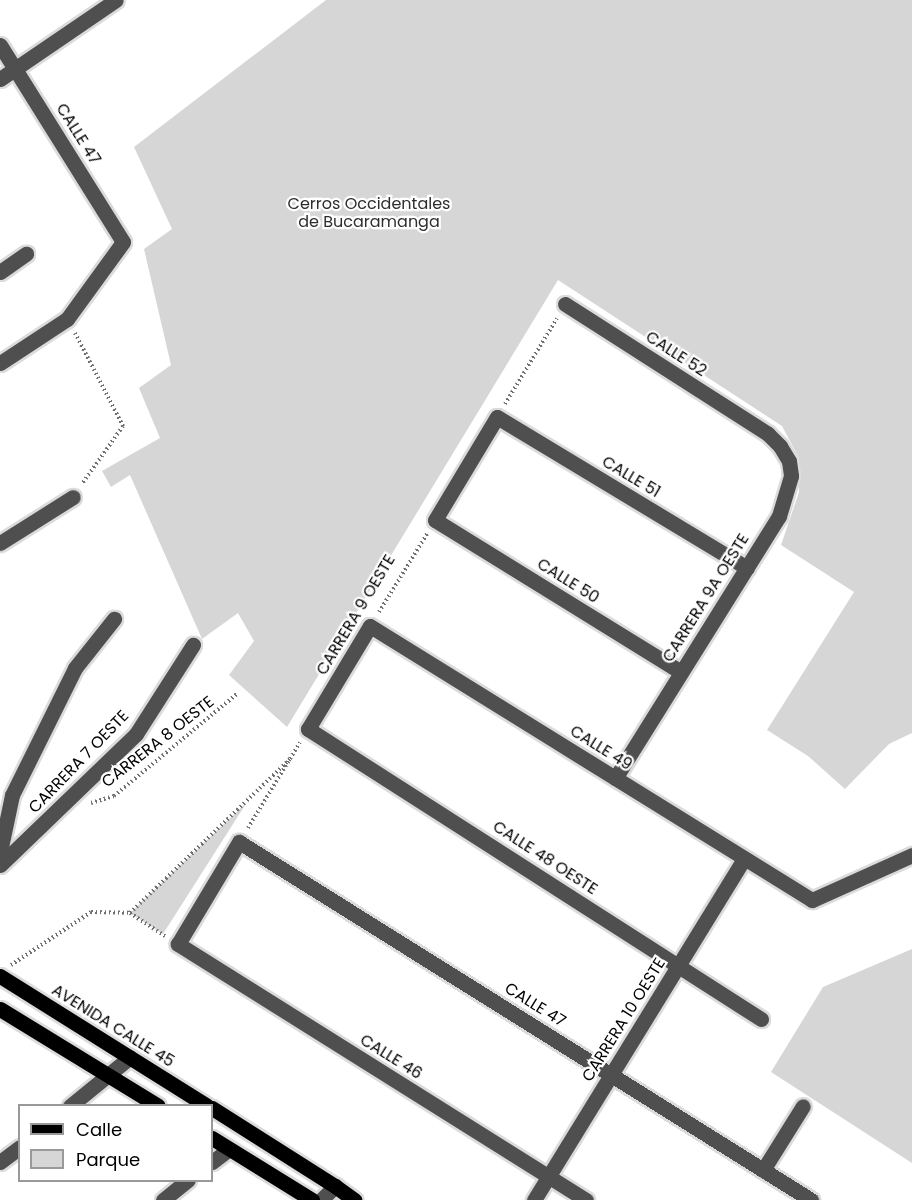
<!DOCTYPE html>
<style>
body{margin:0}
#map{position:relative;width:912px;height:1200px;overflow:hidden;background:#fff;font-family:Poppins,sans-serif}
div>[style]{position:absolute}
.green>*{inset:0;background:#d6d6d6}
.path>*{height:4px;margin-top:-2px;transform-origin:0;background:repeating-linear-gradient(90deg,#717171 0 1.5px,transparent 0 4.5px)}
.roads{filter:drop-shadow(2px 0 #dbdbdb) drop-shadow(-2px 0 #dbdbdb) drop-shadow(0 2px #dbdbdb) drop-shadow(0 -2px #dbdbdb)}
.minor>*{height:15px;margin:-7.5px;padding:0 7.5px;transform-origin:7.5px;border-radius:7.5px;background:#4f4f4f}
.major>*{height:15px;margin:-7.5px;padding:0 7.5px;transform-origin:7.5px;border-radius:7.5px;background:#000}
span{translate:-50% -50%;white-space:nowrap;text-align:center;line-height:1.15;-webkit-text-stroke:4.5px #fff;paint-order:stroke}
.street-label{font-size:16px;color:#000}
.park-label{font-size:16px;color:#2d2d2d}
.legend{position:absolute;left:18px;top:1104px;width:195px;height:78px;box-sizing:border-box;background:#fff;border:2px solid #999;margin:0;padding:8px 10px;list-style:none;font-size:18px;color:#000}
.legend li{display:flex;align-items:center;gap:12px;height:30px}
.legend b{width:30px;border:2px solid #999}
</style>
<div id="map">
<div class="green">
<i style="clip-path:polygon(326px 0,912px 0,912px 733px,889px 744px,845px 789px,808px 756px,767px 730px,854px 592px,781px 545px,799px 492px,799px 458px,782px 426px,558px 280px,287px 727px,229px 675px,254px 641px,238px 613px,202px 639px,130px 475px,111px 487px,102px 471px,160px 438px,139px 388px,171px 365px,144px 249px,172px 229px,134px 147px)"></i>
<i style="clip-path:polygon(247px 802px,163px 934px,130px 913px)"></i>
<i style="clip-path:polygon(912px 949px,912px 1163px,771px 1072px,823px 987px)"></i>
</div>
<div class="path">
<i style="left:75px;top:333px;width:105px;rotate:62.7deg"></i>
<i style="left:123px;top:426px;width:71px;rotate:125.3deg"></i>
<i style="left:505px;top:404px;width:100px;rotate:-58.8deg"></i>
<i style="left:379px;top:612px;width:92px;rotate:-58.4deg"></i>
<i style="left:91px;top:803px;width:24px;rotate:-17deg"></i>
<i style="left:114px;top:796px;width:161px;rotate:-39.7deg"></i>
<i style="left:248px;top:828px;width:100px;rotate:-58.8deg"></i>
<i style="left:130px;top:913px;width:222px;rotate:-43.9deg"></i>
<i style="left:130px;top:913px;width:42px;rotate:33.3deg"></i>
<i style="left:11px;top:965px;width:96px;rotate:-33.5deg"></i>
<i style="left:91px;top:912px;width:39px;rotate:1deg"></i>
</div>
<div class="roads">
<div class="minor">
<i style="left:0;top:45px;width:232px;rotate:58deg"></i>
<i style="left:123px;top:242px;width:95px;rotate:126deg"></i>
<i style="left:67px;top:319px;width:80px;rotate:146.7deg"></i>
<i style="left:0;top:79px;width:140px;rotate:-34.3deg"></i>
<i style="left:0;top:272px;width:32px;rotate:-35deg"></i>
<i style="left:565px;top:304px;width:241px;rotate:32.6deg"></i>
<i style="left:768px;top:434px;width:17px;rotate:45deg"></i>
<i style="left:780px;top:446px;width:17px;rotate:59deg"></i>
<i style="left:789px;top:461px;width:15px;rotate:82deg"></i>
<i style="left:791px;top:476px;width:42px;rotate:106.7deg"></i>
<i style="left:779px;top:516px;width:309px;rotate:122deg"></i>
<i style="left:0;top:543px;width:86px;rotate:-32.2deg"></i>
<i style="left:681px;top:672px;width:289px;rotate:-148.3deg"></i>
<i style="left:435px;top:520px;width:120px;rotate:-59deg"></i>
<i style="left:497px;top:417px;width:292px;rotate:31.1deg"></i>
<i style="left:0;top:852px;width:58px;rotate:-78.1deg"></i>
<i style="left:12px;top:795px;width:142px;rotate:-63.6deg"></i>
<i style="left:75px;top:668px;width:63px;rotate:-51.5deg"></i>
<i style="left:0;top:865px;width:189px;rotate:-43.9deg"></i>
<i style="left:136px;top:734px;width:106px;rotate:-57.4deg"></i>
<i style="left:761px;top:1019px;width:538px;rotate:-147.37deg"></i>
<i style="left:308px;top:729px;width:120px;rotate:-59deg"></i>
<i style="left:370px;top:626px;width:520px;rotate:31.8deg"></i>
<i style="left:812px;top:900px;width:110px;rotate:-24.2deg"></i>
<i style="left:70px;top:1106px;width:77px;rotate:-39.2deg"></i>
<i style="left:0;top:1162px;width:25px;rotate:-37deg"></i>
<i style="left:212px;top:1162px;width:21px;rotate:-37deg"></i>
<i style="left:763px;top:1170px;width:75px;rotate:-58deg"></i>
<i style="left:163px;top:1200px;width:32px;rotate:-39deg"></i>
<i style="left:321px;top:1200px;width:20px;rotate:-45deg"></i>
<i style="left:534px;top:1200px;width:401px;rotate:-58.4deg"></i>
<i style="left:586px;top:1200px;width:482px;rotate:-147.9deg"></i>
<i style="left:178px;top:944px;width:119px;rotate:-59.1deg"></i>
<i style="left:239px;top:842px;width:675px;rotate:32.04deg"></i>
</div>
<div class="major">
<i style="left:0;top:976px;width:244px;rotate:32.1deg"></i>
<i style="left:0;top:1009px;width:185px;rotate:31.5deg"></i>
<i style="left:212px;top:1108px;width:146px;rotate:32.4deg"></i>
<i style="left:335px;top:1186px;width:24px;rotate:36deg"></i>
<i style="left:212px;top:1138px;width:118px;rotate:31.8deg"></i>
</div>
</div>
<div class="street-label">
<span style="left:78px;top:134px;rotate:58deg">CALLE 47</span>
<span style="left:676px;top:354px;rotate:33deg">CALLE 52</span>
<span style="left:631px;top:477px;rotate:31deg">CALLE 51</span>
<span style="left:568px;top:581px;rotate:32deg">CALLE 50</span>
<span style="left:706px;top:598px;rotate:-58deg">CARRERA 9A OESTE</span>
<span style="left:356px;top:615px;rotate:-59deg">CARRERA 9 OESTE</span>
<span style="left:158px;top:742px;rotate:-38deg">CARRERA 8 OESTE</span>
<span style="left:601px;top:748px;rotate:32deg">CALLE 49</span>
<span style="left:79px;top:762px;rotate:-46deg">CARRERA 7 OESTE</span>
<span style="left:545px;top:858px;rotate:33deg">CALLE 48 OESTE</span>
<span style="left:535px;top:1005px;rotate:32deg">CALLE 47</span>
<span style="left:624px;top:1020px;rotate:-58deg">CARRERA 10 OESTE</span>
<span style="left:113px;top:1026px;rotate:32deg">AVENIDA CALLE 45</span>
<span style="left:391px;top:1057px;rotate:32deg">CALLE 46</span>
</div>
<div class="park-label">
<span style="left:369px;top:213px">Cerros Occidentales<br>de Bucaramanga</span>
</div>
<ul class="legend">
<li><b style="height:8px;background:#000"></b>Calle</li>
<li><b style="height:16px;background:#d6d6d6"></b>Parque</li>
</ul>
</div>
